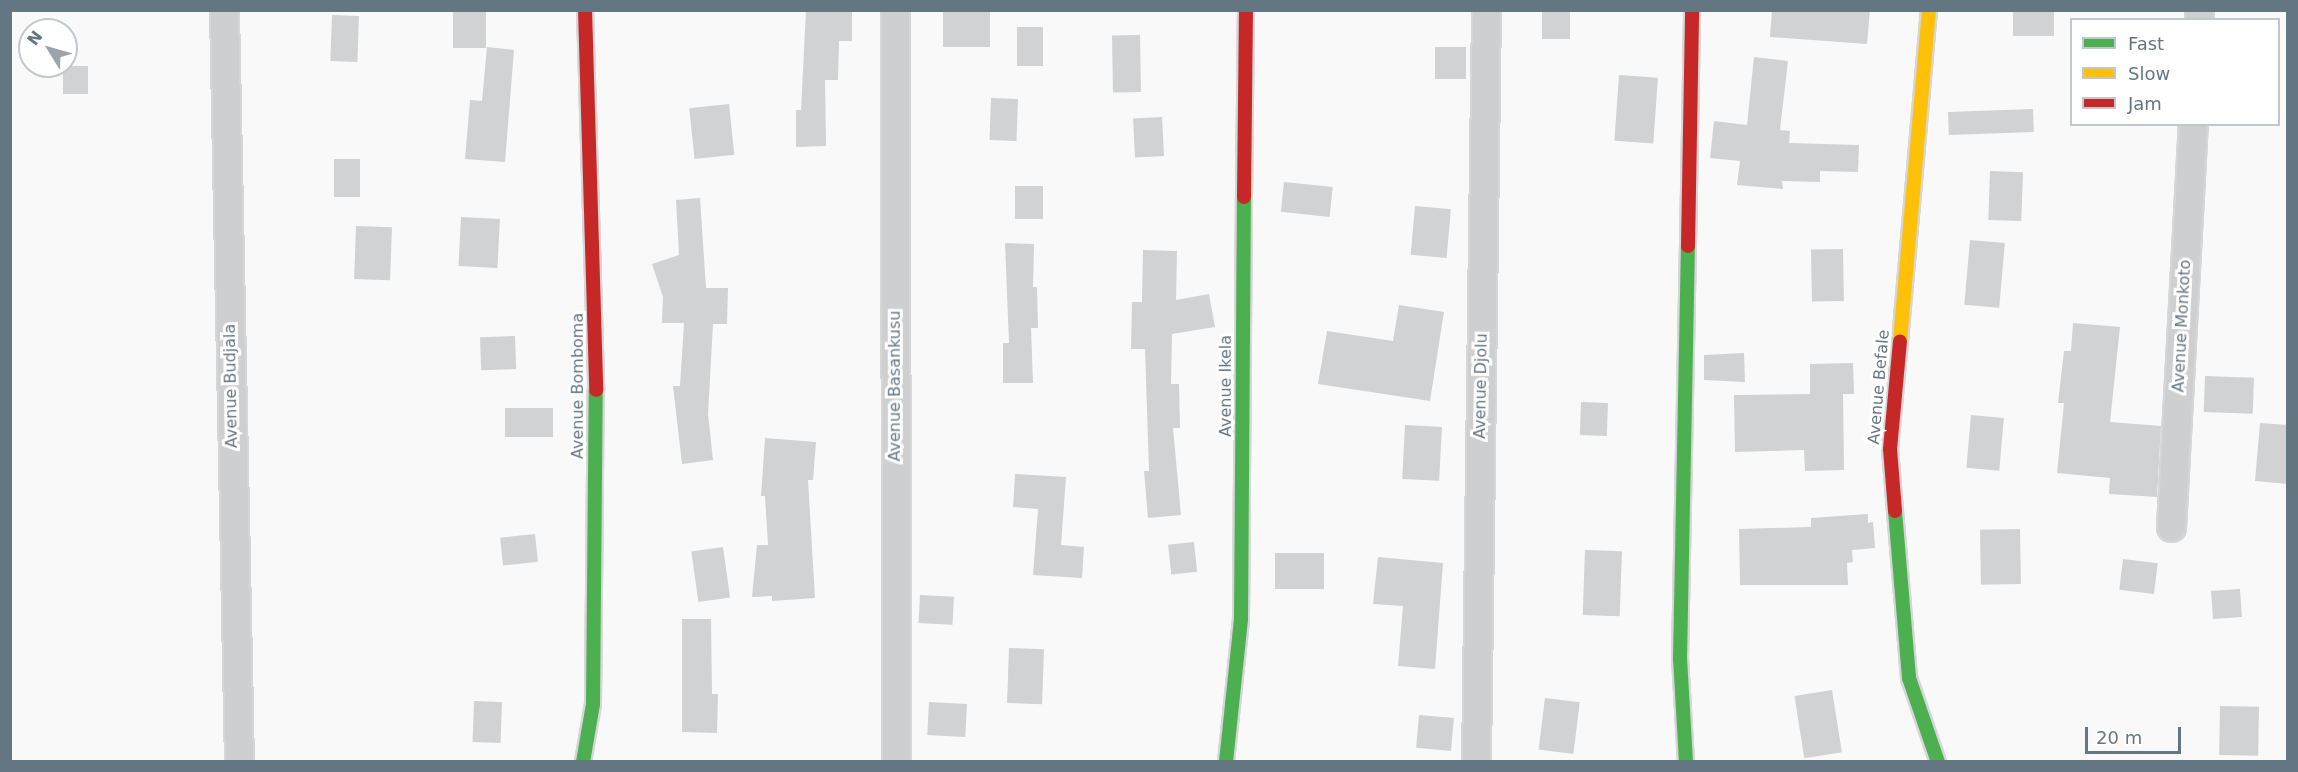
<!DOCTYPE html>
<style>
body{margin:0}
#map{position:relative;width:2298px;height:772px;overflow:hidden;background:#f9f9f9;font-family:"DejaVu Sans",sans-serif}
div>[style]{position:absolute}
.building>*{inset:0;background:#d0d2d3;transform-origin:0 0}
.roads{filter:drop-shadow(2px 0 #d5d6d7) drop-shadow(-2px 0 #d5d6d7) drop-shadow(0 2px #d5d6d7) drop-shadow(0 -2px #d5d6d7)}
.street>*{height:27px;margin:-13.5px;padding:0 13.5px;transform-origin:13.5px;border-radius:13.5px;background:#cecfd0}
.fast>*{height:14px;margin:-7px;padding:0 7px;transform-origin:7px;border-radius:7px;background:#4caf50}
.slow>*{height:14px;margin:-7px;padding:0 7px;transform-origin:7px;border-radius:7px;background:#ffc107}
.jam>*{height:14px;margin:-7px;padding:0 7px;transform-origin:7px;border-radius:7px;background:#c62828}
span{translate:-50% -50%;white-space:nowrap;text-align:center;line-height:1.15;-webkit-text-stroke:6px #fff;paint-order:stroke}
.street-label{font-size:16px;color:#657683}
.frame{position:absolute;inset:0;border:12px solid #657683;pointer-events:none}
.legend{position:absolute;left:2070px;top:18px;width:210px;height:108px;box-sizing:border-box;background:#fff;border:2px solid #c1c8cd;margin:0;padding:8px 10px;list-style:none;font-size:18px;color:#657683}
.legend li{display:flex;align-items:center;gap:12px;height:30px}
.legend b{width:30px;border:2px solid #c1c8cd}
.north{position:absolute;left:18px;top:18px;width:60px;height:60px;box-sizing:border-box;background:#fff;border:2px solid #c1c8cd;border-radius:50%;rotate:307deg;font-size:16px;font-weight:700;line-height:24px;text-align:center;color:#657683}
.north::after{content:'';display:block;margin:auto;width:21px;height:27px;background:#99a4ac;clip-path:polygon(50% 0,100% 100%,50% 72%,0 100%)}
.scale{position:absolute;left:2085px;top:727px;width:96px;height:27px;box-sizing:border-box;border:3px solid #657683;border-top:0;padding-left:8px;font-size:18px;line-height:21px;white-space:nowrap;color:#657683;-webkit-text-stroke:4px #fff;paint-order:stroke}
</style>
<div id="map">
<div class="building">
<i style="left:453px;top:10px;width:33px;height:38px"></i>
<i style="clip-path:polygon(806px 10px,852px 10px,852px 41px,839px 41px,838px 80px,825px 80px,826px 146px,796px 147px,796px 110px,801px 110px)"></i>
<i style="left:943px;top:10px;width:47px;height:37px"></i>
<i style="left:1542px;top:10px;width:28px;height:29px"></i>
<i style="clip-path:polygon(1772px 10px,1870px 10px,1867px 44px,1770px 37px)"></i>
<i style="left:2013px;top:10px;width:41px;height:26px"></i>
<i style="left:332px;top:15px;width:27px;height:46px;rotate:2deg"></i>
<i style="left:1017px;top:27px;width:26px;height:39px"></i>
<i style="left:1140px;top:35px;width:57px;height:28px;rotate:89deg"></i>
<i style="clip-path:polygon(487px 47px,514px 50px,505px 162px,465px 159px,470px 100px,482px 101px)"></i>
<i style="left:1466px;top:47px;width:32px;height:31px;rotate:90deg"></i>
<i style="clip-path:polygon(1754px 57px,1788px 61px,1780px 130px,1790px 131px,1789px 143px,1859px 145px,1858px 172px,1820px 171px,1820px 182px,1782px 181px,1783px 189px,1737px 185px,1740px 161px,1710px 158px,1714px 121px,1747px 125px)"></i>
<i style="left:63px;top:66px;width:25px;height:28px"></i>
<i style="left:1619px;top:75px;width:39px;height:66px;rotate:4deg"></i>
<i style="left:991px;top:98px;width:27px;height:42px;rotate:2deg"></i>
<i style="left:729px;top:104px;width:51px;height:40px;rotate:84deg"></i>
<i style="left:2033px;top:109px;width:23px;height:85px;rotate:88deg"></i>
<i style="left:1162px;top:117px;width:39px;height:29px;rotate:87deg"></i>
<i style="left:360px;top:159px;width:38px;height:26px;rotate:90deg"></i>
<i style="left:1990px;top:171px;width:33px;height:49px;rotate:2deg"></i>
<i style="left:1284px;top:182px;width:49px;height:30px;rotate:6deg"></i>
<i style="left:1015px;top:186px;width:28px;height:33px"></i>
<i style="clip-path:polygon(700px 198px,706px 288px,728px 288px,727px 324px,713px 324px,708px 414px,713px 460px,682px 464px,673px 386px,680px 386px,684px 323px,662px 323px,663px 297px,652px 264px,679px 255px,676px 200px)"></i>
<i style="left:1415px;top:206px;width:36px;height:49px;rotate:5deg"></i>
<i style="left:461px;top:217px;width:39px;height:49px;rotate:3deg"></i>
<i style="left:356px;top:226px;width:36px;height:53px;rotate:2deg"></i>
<i style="left:1970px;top:240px;width:35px;height:65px;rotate:5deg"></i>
<i style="clip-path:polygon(1005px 243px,1034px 244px,1033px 287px,1037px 287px,1038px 328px,1031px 328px,1033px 383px,1003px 383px,1003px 343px,1009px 343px)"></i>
<i style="left:1843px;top:249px;width:52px;height:32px;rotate:89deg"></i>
<i style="clip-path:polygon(1143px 250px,1177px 251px,1176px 300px,1209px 294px,1215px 327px,1172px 334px,1171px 384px,1179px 384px,1180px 428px,1173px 428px,1181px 515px,1148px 518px,1144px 471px,1149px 471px,1145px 349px,1131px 349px,1132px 302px,1142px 302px)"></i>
<i style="clip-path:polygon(1399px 305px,1444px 312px,1430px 401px,1318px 384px,1327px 331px,1393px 341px)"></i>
<i style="clip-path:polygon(2073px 323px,2120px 327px,2110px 422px,2161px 426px,2157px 497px,2109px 494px,2110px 478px,2057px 473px,2064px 403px,2058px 403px,2064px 351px,2071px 351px)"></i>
<i style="left:515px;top:336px;width:33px;height:35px;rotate:88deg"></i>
<i style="clip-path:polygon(1744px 353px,1745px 382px,1704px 380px,1704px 355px)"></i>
<i style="clip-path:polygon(1853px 363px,1854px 394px,1843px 394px,1844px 470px,1805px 471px,1804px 450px,1735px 452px,1734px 395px,1810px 394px,1810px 364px)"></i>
<i style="left:2205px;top:376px;width:49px;height:36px;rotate:2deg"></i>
<i style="left:1581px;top:402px;width:27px;height:33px;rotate:2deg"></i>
<i style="left:553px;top:408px;width:29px;height:48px;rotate:90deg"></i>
<i style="left:1971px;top:415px;width:33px;height:53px;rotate:5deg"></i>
<i style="clip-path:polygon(2260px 423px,2288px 425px,2288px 484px,2255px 481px)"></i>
<i style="left:1405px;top:425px;width:37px;height:54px;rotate:3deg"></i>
<i style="clip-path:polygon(765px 438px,816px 442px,813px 480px,808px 480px,815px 598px,772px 601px,772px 596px,752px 597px,757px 545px,768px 545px,765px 496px,761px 496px)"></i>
<i style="clip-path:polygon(1015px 474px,1066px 477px,1061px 545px,1084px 547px,1082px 578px,1033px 575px,1038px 509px,1013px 507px)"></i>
<i style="clip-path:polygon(1868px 514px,1868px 523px,1873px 522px,1875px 548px,1852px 550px,1853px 562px,1847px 563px,1848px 585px,1740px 585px,1739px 529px,1811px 527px,1811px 518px)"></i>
<i style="left:2020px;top:529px;width:55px;height:40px;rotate:89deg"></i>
<i style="left:535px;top:534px;width:28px;height:35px;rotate:84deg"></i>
<i style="left:1194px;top:542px;width:30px;height:26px;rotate:84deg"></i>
<i style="left:723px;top:547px;width:51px;height:32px;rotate:82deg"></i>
<i style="left:1585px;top:550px;width:37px;height:65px;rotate:2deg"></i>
<i style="left:1324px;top:553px;width:36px;height:49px;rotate:90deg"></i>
<i style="clip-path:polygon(1378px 557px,1443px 563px,1435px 669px,1398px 666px,1403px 606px,1373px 604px)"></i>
<i style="left:2123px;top:559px;width:35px;height:31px;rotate:7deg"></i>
<i style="left:2240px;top:589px;width:28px;height:29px;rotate:86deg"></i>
<i style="left:920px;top:595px;width:34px;height:28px;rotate:3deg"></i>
<i style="clip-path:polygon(682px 619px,711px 619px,712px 694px,718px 694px,717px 733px,682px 732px)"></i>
<i style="left:1009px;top:648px;width:35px;height:55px;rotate:2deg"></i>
<i style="left:1832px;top:690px;width:63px;height:38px;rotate:81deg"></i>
<i style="left:1545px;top:698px;width:35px;height:52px;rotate:7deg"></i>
<i style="left:474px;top:701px;width:28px;height:41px;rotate:2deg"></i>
<i style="left:929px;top:702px;width:38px;height:33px;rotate:3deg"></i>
<i style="left:2220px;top:706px;width:39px;height:49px;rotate:1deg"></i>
<i style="left:1419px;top:715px;width:35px;height:33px;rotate:5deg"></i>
</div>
<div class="roads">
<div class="street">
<i style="left:224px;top:10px;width:752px;rotate:88.86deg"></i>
<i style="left:895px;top:10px;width:752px;rotate:89.92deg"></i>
<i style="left:2199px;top:20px;width:10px;rotate:-90deg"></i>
<i style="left:2171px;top:527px;width:404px;rotate:-86.9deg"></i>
<i style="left:1476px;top:762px;width:752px;rotate:-89.24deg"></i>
</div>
<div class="fast">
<i style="left:1895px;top:511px;width:168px;rotate:85.2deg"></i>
<i style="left:1909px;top:678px;width:89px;rotate:71deg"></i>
<i style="left:583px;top:762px;width:59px;rotate:-80.2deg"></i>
<i style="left:593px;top:704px;width:314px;rotate:-89.5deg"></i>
<i style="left:1226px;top:762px;width:144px;rotate:-84deg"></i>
<i style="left:1241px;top:619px;width:422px;rotate:-89.6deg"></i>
<i style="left:1686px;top:762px;width:103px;rotate:-93.3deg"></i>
<i style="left:1680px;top:659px;width:413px;rotate:-88.9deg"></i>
</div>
<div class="slow">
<i style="left:1900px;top:341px;width:332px;rotate:-85deg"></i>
</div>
<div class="jam">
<i style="left:585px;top:10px;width:380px;rotate:88.3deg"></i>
<i style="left:1244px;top:197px;width:187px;rotate:-89.4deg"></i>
<i style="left:1688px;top:246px;width:236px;rotate:-89deg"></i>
<i style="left:1895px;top:511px;width:62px;rotate:-94.6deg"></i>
<i style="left:1890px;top:449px;width:108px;rotate:-84.7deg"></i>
</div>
</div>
<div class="street-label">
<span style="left:2182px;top:326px;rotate:-87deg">Avenue Monkoto</span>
<span style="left:231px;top:386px;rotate:-91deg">Avenue Budjala</span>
<span style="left:578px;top:386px;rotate:-90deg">Avenue Bomboma</span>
<span style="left:895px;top:386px;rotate:-90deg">Avenue Basankusu</span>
<span style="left:1226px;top:386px;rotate:-90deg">Avenue Ikela</span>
<span style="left:1481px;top:386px;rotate:-89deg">Avenue Djolu</span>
<span style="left:1879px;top:387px;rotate:-85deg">Avenue Befale</span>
</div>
<div class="frame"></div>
<ul class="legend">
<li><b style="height:8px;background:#4caf50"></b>Fast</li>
<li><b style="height:8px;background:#ffc107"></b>Slow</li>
<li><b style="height:8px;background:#c62828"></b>Jam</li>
</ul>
<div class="north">N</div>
<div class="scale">20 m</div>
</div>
